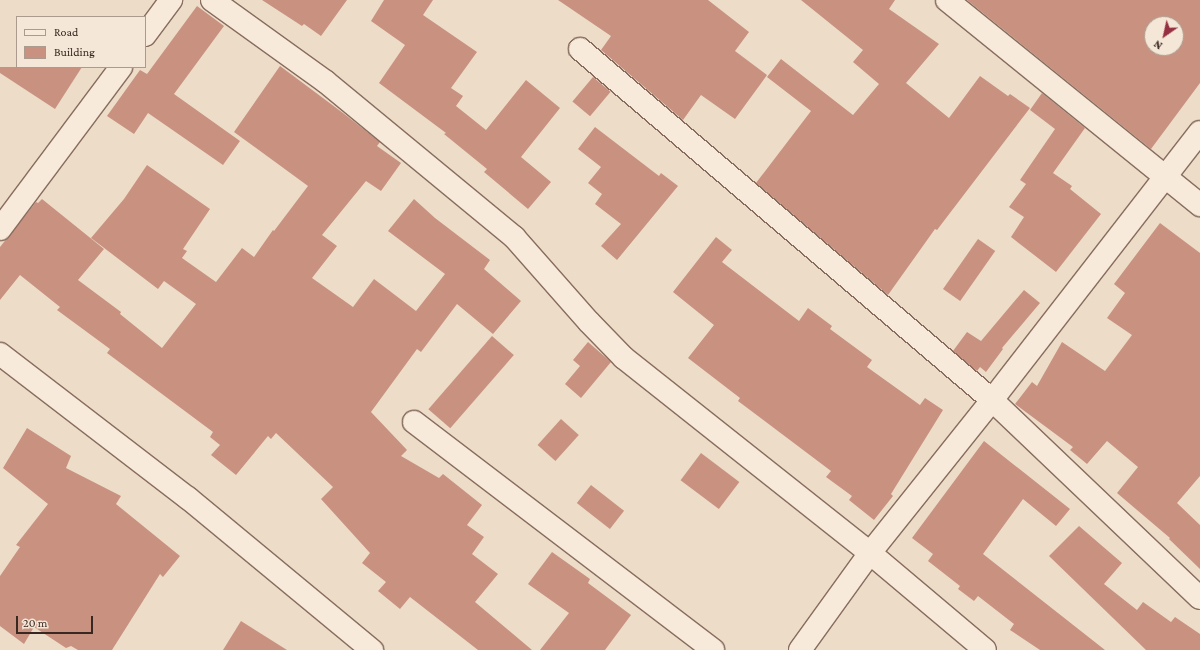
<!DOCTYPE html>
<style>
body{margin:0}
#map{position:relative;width:1200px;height:650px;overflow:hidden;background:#eddcc8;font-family:"Crimson Pro",serif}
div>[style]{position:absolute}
.building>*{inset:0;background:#c99280;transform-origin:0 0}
.roads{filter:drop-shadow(1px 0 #886d5e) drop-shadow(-1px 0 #886d5e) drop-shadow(0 1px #886d5e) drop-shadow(0 -1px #886d5e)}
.minor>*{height:22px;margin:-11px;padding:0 11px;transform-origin:11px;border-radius:11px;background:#f8eadb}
.tertiary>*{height:22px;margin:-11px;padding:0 11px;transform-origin:11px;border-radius:11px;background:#f8eadb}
span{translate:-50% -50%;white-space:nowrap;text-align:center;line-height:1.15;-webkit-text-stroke:3.5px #f5e7d7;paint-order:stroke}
.legend{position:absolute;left:16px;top:16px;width:130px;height:52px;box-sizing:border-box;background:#f5e7d7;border:1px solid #aa9b8e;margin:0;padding:5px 7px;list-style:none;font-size:12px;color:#392821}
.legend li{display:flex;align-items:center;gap:8px;height:20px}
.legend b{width:20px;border:1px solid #aa9b8e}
.north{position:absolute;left:1144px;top:16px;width:40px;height:40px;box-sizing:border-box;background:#f5e7d7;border:1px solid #aa9b8e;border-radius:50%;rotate:214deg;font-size:11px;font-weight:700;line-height:16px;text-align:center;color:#392821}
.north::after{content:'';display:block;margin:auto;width:14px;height:18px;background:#953042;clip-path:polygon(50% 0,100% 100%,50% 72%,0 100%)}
.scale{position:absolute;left:16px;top:616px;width:77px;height:18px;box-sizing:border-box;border:2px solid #392821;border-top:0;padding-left:5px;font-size:12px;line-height:14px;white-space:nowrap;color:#392821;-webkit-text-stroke:3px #f5e7d7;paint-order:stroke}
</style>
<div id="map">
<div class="building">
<i style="clip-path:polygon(262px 0,347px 0,321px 36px,304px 24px,302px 26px)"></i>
<i style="clip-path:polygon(384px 0,433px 0,423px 15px,477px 52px,451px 88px,463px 96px,456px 106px,486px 130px,526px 80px,560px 108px,521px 157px,551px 182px,528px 209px,484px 172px,487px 169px,444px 134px,446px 133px,379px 83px,405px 45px,371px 21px)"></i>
<i style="clip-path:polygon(558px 0,708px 0,749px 32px,735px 51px,767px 75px,735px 119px,701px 95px,683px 120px,601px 50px,611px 36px)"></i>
<i style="clip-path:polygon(801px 0,895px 0,889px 9px,939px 44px,906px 83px,949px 118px,980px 76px,1008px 96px,1010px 94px,1030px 108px,937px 230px,935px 229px,888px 295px,756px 183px,811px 111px,767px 77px,781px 59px,853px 115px,879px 84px,853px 62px,863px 50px)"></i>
<i style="clip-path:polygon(evenodd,967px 0,1200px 0,1200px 83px,1151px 149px,967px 0,1152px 24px,1176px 24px,1176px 48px,1152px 48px,1152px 24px)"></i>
<i style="clip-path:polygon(197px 6px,224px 26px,174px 94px,240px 141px,223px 165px,148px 113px,134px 134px,107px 116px,140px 70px,147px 74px)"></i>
<i style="clip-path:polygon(280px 66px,343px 113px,380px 142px,377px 146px,401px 163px,381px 191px,366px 181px,322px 235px,337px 246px,312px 278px,353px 307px,374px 279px,416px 311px,445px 274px,388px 231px,414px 199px,435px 218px,490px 260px,484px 269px,521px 301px,493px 334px,457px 304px,421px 352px,417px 349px,371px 412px,407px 450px,401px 456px,439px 478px,443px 474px,482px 505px,467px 525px,484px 537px,472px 554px,498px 574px,475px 602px,532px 650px,478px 650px,410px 597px,400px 609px,378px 591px,386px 582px,362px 563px,370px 553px,321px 499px,333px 487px,276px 433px,271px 439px,268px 436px,236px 475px,211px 455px,220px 445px,210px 437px,213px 432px,107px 353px,110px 349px,57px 310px,60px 307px,20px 275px,0 300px,0 247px,36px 202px,38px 203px,42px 199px,104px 249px,78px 280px,121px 312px,120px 314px,162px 348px,196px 304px,164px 281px,158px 289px,91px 238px,124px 199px,147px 165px,210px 209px,183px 249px,187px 251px,182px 258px,216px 282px,242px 248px,254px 257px,273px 230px,274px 231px,308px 186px,234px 132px)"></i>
<i style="clip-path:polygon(0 67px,82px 67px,55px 109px,0 73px)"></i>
<i style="left:593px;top:77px;width:23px;height:32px;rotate:40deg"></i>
<i style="clip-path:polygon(1042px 93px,1085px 128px,1053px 173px,1072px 186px,1070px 189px,1101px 214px,1056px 272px,1011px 237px,1024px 217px,1009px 207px,1026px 184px,1020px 180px,1055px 129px,1030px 110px)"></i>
<i style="clip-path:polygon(595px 127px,659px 176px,661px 173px,678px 186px,617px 260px,601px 246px,621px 224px,595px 204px,602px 194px,588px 183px,601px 167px,578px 149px)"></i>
<i style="clip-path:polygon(1160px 223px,1200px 253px,1200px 476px,1177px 503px,1200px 525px,1200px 569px,1169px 539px,1170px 538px,1117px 493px,1138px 467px,1107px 441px,1087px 464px,1070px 450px,1073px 447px,1015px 404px,1032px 382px,1037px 386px,1062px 342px,1105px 371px,1132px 335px,1107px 318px,1125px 293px,1114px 284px)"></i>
<i style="clip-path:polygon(716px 237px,732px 250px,722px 262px,799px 321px,808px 308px,832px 326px,830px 329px,872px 360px,867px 367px,920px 405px,925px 398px,943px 410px,891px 494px,893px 496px,874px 520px,849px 500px,852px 496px,826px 477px,831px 471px,738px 401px,740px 398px,688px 358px,714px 325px,673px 292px)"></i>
<i style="left:978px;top:239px;width:21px;height:61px;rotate:35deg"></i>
<i style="clip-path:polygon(1024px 290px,1040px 303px,1002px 348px,1003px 349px,986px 372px,980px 367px,977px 371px,953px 351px,967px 332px,981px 341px)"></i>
<i style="left:492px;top:336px;width:29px;height:97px;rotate:41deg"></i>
<i style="clip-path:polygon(588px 342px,611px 362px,581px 398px,565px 384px,580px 366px,573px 360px)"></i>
<i style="left:561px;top:419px;width:24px;height:35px;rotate:42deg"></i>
<i style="clip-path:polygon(27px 428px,71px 456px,66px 468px,121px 496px,116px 504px,180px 556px,163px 577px,160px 574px,112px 650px,78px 650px,71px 646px,66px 648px,34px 627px,24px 644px,0 626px,0 576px,20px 547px,16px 545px,48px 504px,3px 468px)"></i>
<i style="clip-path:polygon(984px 441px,1070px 509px,1056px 526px,1023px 499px,983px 554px,1105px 650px,1040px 650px,1010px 630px,1014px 624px,978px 596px,974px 601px,958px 589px,960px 586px,928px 561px,933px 554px,912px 538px)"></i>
<i style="left:701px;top:453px;width:48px;height:34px;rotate:37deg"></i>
<i style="left:591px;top:485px;width:42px;height:23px;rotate:38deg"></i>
<i style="clip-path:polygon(1079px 526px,1122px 563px,1104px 584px,1137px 610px,1143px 602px,1171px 622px,1175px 617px,1200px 634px,1200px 650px,1146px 650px,1049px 556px)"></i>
<i style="clip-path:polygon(552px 552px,590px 579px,588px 583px,631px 615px,605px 650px,540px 650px,569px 613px,528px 584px)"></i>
<i style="clip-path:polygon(241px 621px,287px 650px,223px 650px)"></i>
</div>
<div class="roads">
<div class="minor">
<i style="left:212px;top:0;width:140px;rotate:35.7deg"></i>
<i style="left:326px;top:82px;width:244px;rotate:39.5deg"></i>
<i style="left:514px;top:237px;width:113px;rotate:48.6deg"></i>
<i style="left:589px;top:322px;width:50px;rotate:45.8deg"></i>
<i style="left:624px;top:358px;width:314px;rotate:38.4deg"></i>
<i style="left:870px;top:553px;width:150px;rotate:40.1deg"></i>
<i style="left:947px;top:0;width:326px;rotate:39deg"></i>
<i style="left:145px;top:35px;width:44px;rotate:-53.4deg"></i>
<i style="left:580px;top:49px;width:541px;rotate:40.43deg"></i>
<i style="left:992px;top:400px;width:287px;rotate:43.6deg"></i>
<i style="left:0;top:229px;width:202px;rotate:-53.2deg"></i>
<i style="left:414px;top:422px;width:376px;rotate:37.3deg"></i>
<i style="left:800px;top:650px;width:120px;rotate:-54.2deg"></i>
<i style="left:870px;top:553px;width:196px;rotate:-51.4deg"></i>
<i style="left:992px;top:400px;width:339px;rotate:-52.2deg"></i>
</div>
<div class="tertiary">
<i style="left:0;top:354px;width:237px;rotate:37.5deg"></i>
<i style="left:188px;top:498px;width:239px;rotate:39.6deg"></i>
</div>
</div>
<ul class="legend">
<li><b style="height:5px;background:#f8eadb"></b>Road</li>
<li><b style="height:11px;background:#c99280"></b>Building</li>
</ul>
<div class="north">N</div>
<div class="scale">20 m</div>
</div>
